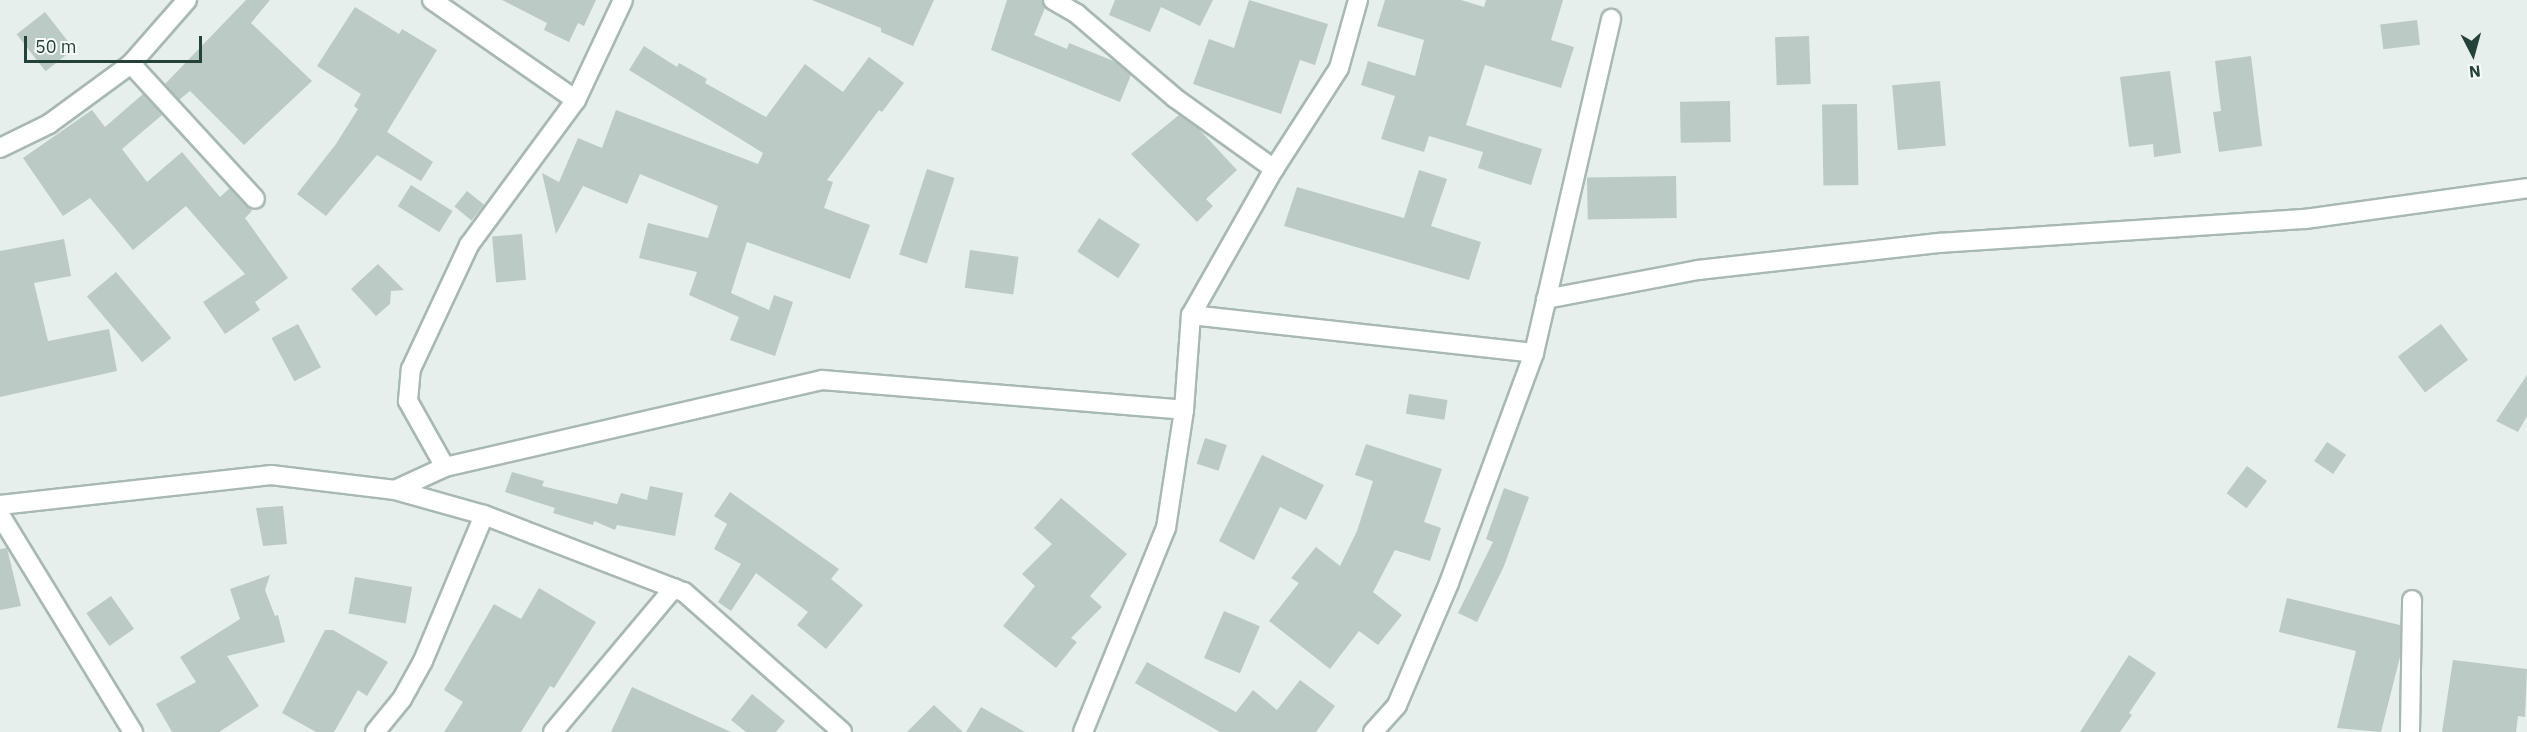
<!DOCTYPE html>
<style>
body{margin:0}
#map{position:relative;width:2527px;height:732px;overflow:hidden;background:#e6efeb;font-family:"IBM Plex Sans",sans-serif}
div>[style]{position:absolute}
.building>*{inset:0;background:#bbcac4;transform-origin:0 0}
.roads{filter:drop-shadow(2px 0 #a8b8b2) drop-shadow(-2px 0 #a8b8b2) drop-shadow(0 2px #a8b8b2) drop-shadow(0 -2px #a8b8b2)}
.street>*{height:18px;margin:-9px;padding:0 9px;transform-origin:9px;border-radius:9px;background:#fff}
span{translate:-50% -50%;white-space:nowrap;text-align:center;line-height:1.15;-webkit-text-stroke:4.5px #f7fbf9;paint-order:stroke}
.north{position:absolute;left:2443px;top:24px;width:60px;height:60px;-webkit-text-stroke:4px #f7fbf9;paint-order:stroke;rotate:174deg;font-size:16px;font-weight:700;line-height:24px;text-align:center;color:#24423a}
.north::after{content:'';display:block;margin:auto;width:21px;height:27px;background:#24423a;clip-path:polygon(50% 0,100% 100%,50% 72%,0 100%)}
.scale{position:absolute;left:24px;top:36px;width:178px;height:27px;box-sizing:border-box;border:3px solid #24423a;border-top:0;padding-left:8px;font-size:18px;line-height:21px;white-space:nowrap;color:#24423a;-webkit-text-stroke:4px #f7fbf9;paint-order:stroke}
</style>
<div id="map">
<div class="building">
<i style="clip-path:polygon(246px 0,270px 0,251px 23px,312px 81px,244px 145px,190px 91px,179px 100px,165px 84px)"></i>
<i style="clip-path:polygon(502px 0,596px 0,584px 26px,578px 23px,569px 42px,544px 30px,547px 23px)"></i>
<i style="clip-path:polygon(812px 0,934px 0,913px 46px,881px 32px,881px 28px)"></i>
<i style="clip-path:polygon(1007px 0,1042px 0,1045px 8px,1034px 35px,1067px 49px,1069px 43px,1116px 62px,1131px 75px,1120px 102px,991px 50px)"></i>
<i style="clip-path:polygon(1115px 0,1213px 0,1200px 26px,1161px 7px,1150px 32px,1109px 15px)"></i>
<i style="clip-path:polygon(1249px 0,1328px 24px,1315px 65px,1300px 60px,1281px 114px,1193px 84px,1209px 39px,1234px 48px)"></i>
<i style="clip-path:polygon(1385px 0,1461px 0,1484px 7px,1486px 0,1563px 0,1551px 40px,1574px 47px,1561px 88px,1485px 65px,1466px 125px,1542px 149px,1531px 185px,1478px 168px,1483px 152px,1429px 136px,1424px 152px,1381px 139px,1395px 96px,1361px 85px,1368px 61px,1415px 76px,1424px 40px,1377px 26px)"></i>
<i style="clip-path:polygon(355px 7px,399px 34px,402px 29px,437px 50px,387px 132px,433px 162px,421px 181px,377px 155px,326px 216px,297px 194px,336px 144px,358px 109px,354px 106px,361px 94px,317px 66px)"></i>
<i style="left:45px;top:12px;width:47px;height:36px;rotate:52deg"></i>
<i style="left:2417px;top:20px;width:25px;height:37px;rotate:83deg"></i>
<i style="left:1809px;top:36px;width:48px;height:34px;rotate:88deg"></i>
<i style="clip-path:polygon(644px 46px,677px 67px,679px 63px,707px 79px,705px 83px,766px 117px,805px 64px,843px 92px,869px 57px,904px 83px,882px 112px,879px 110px,827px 180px,833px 182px,824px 208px,870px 225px,850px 279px,747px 242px,731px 293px,769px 310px,774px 295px,793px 302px,775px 356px,730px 340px,739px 317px,689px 295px,697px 272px,639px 258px,648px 223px,708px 238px,718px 206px,640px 174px,627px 204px,583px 186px,556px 234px,542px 173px,559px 182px,578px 138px,602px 148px,616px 110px,758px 164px,763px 153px,629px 70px)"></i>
<i style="clip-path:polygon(2251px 56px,2262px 146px,2219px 152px,2213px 112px,2221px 111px,2215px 61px)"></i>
<i style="clip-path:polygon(2170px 71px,2181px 153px,2154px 157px,2153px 144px,2129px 147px,2120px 77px)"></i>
<i style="left:1940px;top:81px;width:65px;height:48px;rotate:85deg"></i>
<i style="clip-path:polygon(143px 94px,162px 115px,122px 149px,147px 182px,182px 152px,220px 197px,230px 188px,252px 211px,245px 218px,288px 278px,255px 302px,260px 310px,225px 334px,203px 302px,245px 274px,186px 206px,133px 250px,90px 198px,63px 216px,23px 158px,92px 110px,105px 127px)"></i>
<i style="left:1730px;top:101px;width:41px;height:50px;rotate:89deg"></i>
<i style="left:1857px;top:104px;width:81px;height:35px;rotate:89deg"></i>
<i style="clip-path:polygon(1179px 115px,1197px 127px,1237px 170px,1206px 199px,1213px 206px,1197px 222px,1131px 154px)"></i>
<i style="left:927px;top:169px;width:29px;height:90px;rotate:18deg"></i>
<i style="clip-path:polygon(1419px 170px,1447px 179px,1431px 226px,1481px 242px,1469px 280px,1284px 226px,1297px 187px,1404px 218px)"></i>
<i style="left:1676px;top:176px;width:42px;height:89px;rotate:89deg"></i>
<i style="left:411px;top:185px;width:49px;height:25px;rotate:32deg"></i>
<i style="left:467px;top:191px;width:22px;height:20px;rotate:39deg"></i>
<i style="left:1099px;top:218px;width:49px;height:40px;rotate:33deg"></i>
<i style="left:522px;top:234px;width:46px;height:30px;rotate:85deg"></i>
<i style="clip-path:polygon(64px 239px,71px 276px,34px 283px,48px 341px,109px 329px,117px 371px,0 397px,0 251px)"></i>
<i style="left:970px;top:250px;width:49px;height:38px;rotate:8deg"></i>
<i style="clip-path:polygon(378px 264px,404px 290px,391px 291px,390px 304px,376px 316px,351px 289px)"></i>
<i style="left:116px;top:272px;width:86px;height:38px;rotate:50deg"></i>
<i style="left:298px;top:324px;width:49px;height:30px;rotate:62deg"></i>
<i style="left:2441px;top:324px;width:45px;height:54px;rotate:53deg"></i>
<i style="clip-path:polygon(2527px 375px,2527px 416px,2518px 432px,2496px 421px)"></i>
<i style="left:1409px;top:394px;width:39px;height:20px;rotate:9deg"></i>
<i style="left:1205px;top:438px;width:23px;height:27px;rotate:18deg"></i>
<i style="left:2327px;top:442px;width:23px;height:23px;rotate:34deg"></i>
<i style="clip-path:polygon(1366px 444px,1442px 469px,1424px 522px,1441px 528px,1430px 561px,1395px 550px,1373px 592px,1402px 615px,1378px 645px,1359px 631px,1330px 669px,1269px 621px,1299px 583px,1291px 578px,1316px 547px,1340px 566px,1357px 531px,1373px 481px,1355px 475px)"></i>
<i style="clip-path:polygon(1262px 455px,1324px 485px,1306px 520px,1280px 507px,1254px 560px,1219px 541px)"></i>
<i style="left:2247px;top:466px;width:25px;height:34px;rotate:37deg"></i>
<i style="clip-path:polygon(512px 472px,544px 481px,542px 486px,617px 504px,621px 493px,647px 500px,650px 486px,683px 493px,675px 536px,617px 525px,615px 530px,594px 521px,593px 525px,553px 513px,555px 508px,505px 492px)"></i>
<i style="clip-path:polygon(1504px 488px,1529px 497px,1504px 566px,1477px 622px,1458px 613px,1493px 542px,1486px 539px)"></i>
<i style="clip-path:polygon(730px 492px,839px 569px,831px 579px,863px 605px,826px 649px,797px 625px,808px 612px,756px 573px,731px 611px,718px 602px,741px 564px,714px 549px,727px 524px,714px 516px)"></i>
<i style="clip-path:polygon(1061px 498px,1127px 554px,1090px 596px,1102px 607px,1071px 638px,1077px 642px,1056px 668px,1003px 626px,1035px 586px,1022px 574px,1052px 544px,1034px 528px)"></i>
<i style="clip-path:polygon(283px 506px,287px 544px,263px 546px,256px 508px)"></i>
<i style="clip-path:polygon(7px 548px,21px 606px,0 610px,0 549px)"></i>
<i style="clip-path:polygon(270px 575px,265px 590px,275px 616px,278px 615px,285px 642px,227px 656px,259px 706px,219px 732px,172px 732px,156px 704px,196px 682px,180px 657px,240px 619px,230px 589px)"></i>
<i style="left:355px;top:577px;width:58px;height:37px;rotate:10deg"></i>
<i style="clip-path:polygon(539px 588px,596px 622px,554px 688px,550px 686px,521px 732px,444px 732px,463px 702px,444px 690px,494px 604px,521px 619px)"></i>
<i style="left:111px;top:596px;width:40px;height:30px;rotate:55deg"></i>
<i style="clip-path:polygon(2287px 598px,2400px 625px,2400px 657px,2381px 732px,2337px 728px,2356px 651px,2279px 632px)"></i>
<i style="left:1224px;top:611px;width:39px;height:51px;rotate:23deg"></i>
<i style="clip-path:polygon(325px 630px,333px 630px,388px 662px,367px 696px,358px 690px,334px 732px,316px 732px,282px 713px)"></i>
<i style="clip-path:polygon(2129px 655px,2156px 673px,2129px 713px,2132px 715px,2120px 732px,2080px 732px)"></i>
<i style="clip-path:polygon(2453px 660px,2527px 669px,2525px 717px,2518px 716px,2516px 732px,2442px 732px)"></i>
<i style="clip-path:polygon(1147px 662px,1236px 712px,1253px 690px,1277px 710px,1300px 680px,1335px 706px,1316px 732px,1220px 732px,1135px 683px)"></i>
<i style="clip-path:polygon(632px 687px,731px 732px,611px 732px)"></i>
<i style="clip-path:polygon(752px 694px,785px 721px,776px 732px,746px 732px,731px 720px)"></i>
<i style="clip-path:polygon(934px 705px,963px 732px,907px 732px)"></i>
<i style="clip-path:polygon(981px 707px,1025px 732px,966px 732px)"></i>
</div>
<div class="roads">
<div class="street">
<i style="left:432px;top:0;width:175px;rotate:34.8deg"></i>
<i style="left:1053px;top:0;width:28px;rotate:30deg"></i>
<i style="left:1077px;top:14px;width:129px;rotate:40.6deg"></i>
<i style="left:1175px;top:98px;width:122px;rotate:35.6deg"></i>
<i style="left:131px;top:64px;width:183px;rotate:47.4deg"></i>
<i style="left:0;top:148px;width:55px;rotate:-26.1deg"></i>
<i style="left:49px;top:124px;width:102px;rotate:-36.2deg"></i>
<i style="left:131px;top:64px;width:85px;rotate:-48.8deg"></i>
<i style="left:1546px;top:299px;width:155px;rotate:-10.8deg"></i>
<i style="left:1698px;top:270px;width:244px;rotate:-6.4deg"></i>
<i style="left:1940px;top:243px;width:366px;rotate:-3.8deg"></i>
<i style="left:2305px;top:219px;width:224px;rotate:-7.9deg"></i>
<i style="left:1191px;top:315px;width:345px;rotate:6.3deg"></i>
<i style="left:445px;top:467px;width:76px;rotate:-119.3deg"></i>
<i style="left:408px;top:401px;width:32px;rotate:-85deg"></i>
<i style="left:411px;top:369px;width:137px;rotate:-64.9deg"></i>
<i style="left:469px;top:245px;width:180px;rotate:-53.6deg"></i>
<i style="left:576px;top:100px;width:110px;rotate:-64.8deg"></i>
<i style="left:395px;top:490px;width:55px;rotate:-24.7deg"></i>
<i style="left:445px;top:467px;width:387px;rotate:-13deg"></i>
<i style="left:822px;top:380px;width:363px;rotate:4.7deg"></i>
<i style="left:0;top:505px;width:273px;rotate:-6.3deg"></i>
<i style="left:271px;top:475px;width:125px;rotate:6.9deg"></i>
<i style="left:395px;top:490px;width:92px;rotate:15.7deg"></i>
<i style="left:484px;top:515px;width:214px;rotate:21.1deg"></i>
<i style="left:684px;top:592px;width:211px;rotate:41.5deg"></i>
<i style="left:0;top:515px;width:255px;rotate:58.5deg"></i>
<i style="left:375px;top:732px;width:43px;rotate:-50.7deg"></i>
<i style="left:402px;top:699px;width:43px;rotate:-61.1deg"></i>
<i style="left:423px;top:661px;width:158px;rotate:-67.3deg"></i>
<i style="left:553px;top:732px;width:188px;rotate:-50deg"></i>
<i style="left:1083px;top:732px;width:220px;rotate:-67.9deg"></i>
<i style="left:1166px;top:528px;width:119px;rotate:-81.3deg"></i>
<i style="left:1184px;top:410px;width:95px;rotate:-85.8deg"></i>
<i style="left:1191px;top:315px;width:168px;rotate:-60.4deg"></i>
<i style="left:1274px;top:169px;width:120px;rotate:-57.2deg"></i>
<i style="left:1339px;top:68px;width:71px;rotate:-74.4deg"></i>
<i style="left:1373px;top:732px;width:36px;rotate:-48deg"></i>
<i style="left:1397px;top:705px;width:133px;rotate:-66.9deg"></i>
<i style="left:1449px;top:583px;width:245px;rotate:-69.7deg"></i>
<i style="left:1534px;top:353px;width:343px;rotate:-77deg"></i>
<i style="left:2410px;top:732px;width:132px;rotate:-89.1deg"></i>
</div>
</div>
<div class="north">N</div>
<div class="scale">50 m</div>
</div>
